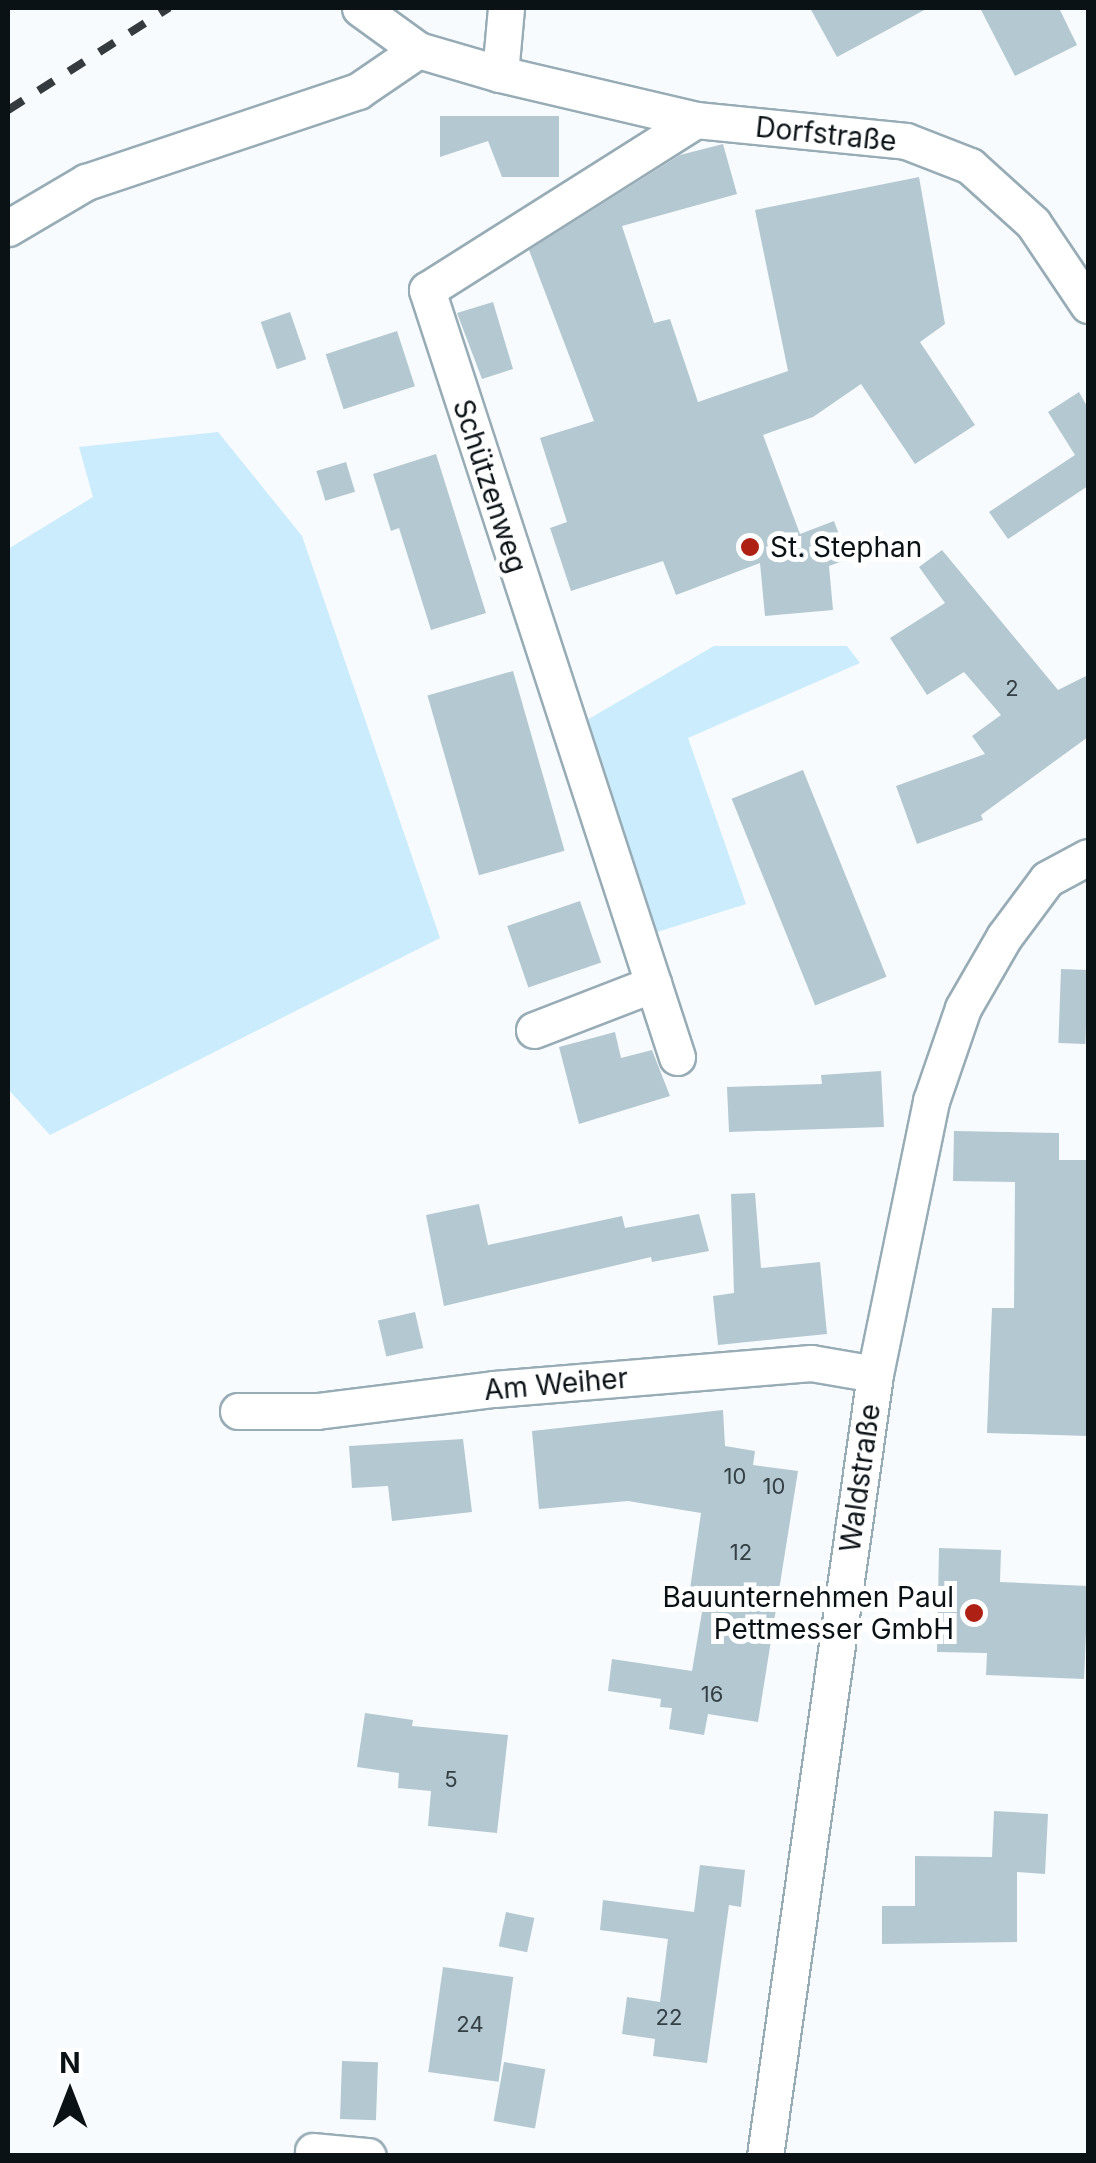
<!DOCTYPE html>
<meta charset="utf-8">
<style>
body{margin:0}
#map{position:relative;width:1096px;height:2163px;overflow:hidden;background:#f7fbfd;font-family:Inter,sans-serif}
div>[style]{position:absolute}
.green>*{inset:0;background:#caecfd}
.building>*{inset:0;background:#b4c8d2;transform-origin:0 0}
.roads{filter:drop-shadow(2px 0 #98acb6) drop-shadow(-2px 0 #98acb6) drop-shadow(0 2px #98acb6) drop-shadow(0 -2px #98acb6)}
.street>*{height:35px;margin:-17.5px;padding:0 17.5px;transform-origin:17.5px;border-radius:17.5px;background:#fff}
.rail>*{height:8px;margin-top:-4px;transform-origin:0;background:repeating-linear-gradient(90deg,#343a3e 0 18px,transparent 0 36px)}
.dots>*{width:28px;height:28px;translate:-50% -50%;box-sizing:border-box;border:5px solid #fff;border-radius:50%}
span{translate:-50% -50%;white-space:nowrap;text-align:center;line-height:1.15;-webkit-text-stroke:10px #fff;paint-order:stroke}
.number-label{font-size:22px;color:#354045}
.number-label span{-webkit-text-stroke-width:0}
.street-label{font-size:28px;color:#0b1216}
.poi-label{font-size:28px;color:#0b1216}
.left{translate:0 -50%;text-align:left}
.right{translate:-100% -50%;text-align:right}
.frame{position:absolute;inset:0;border:10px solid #0b1216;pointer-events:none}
.north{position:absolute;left:20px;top:2043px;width:100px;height:100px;-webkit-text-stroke:8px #fff;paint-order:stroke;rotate:0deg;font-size:28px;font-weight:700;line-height:40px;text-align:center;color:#0b1216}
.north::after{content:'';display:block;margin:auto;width:35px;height:45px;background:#0b1216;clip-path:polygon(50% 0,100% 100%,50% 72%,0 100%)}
</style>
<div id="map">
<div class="green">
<i style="clip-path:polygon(218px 432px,302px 536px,440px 938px,50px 1135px,8px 1089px,8px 549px,93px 497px,79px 447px)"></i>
<i style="clip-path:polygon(714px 646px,847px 646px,860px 663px,688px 738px,746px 904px,654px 933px,587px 720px)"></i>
</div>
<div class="building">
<i style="clip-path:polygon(810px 8px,928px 8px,837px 57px)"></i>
<i style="clip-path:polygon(980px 8px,1059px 8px,1077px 45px,1015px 76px)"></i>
<i style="clip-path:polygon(440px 116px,559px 116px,559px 177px,502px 177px,488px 141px,440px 157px)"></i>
<i style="clip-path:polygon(723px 144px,737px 194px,622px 226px,654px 323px,670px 319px,698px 402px,788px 371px,755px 210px,919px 177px,945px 324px,920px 342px,975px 425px,915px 464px,861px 384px,813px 417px,763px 435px,800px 534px,834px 521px,848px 559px,829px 566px,833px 610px,765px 616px,760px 563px,676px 595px,663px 561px,571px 591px,550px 528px,567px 522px,540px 438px,594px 421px,529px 250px,680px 155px)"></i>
<i style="clip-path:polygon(493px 302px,513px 369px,482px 379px,457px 313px)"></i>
<i style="left:290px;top:312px;width:50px;height:31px;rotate:71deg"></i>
<i style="left:397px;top:331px;width:58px;height:75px;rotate:72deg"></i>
<i style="clip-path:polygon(1079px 392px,1088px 408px,1088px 486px,1008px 539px,989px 512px,1075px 455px,1048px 412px)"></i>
<i style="clip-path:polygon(436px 454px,486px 613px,431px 630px,399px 528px,391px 531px,373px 474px)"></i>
<i style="left:346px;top:462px;width:31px;height:31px;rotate:73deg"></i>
<i style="clip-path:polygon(942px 550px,1058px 690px,1088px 675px,1088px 737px,981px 815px,983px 820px,917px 844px,896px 786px,985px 754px,972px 736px,1001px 715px,964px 672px,927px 695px,890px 638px,945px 603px,919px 567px)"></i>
<i style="left:513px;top:671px;width:187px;height:89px;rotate:74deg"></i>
<i style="left:803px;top:770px;width:223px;height:77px;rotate:68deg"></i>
<i style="left:580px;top:901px;width:65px;height:77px;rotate:71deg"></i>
<i style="left:1061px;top:969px;width:27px;height:74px;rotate:2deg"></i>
<i style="clip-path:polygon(615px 1032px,621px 1058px,652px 1050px,670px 1096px,579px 1124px,559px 1047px)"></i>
<i style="clip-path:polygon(881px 1071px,884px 1127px,729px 1132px,727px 1087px,822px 1084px,821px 1075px)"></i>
<i style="clip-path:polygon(954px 1131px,1059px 1133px,1059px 1160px,1088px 1160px,1088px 1436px,987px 1433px,992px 1308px,1014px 1308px,1015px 1182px,953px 1181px)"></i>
<i style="clip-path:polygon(755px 1193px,761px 1268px,820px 1262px,827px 1334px,718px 1345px,713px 1296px,734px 1293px,731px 1194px)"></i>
<i style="clip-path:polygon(479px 1204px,488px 1245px,622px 1216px,625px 1228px,699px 1214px,709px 1251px,652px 1262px,651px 1257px,444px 1306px,426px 1215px)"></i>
<i style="left:415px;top:1312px;width:37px;height:38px;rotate:77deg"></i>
<i style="clip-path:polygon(723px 1410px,725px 1446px,755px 1451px,753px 1465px,798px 1471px,758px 1722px,708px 1714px,704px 1735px,669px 1729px,672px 1708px,660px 1707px,661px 1699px,608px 1691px,612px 1659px,692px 1671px,702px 1612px,687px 1610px,701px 1513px,628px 1501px,539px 1509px,532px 1431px)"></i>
<i style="clip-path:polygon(463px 1439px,472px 1512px,392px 1521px,388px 1486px,352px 1488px,349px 1446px)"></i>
<i style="clip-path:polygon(939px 1548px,1001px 1550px,1000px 1582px,1088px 1586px,1084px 1679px,986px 1675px,987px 1653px,937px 1652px)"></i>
<i style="clip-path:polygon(365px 1713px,413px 1720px,412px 1726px,508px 1735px,497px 1833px,428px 1826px,431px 1791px,398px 1788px,399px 1773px,357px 1767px)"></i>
<i style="clip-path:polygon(994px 1811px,1048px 1814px,1045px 1874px,1017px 1872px,1017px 1942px,882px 1944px,882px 1906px,915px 1906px,915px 1856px,992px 1857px)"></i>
<i style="clip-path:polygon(700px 1865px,745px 1870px,741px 1907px,729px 1905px,707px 2063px,653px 2056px,655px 2039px,622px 2034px,627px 1997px,660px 2002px,668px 1939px,600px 1930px,603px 1900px,694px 1912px)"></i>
<i style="left:506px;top:1912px;width:29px;height:35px;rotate:12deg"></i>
<i style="left:443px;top:1967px;width:71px;height:106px;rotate:8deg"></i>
<i style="left:342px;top:2061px;width:36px;height:58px;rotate:2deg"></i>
<i style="left:504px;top:2062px;width:42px;height:60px;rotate:10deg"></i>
</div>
<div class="roads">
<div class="street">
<i style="left:360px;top:8px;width:72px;rotate:35.9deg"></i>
<i style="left:418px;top:50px;width:85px;rotate:16.3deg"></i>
<i style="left:500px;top:74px;width:201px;rotate:13.2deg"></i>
<i style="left:696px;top:120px;width:211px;rotate:5.7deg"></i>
<i style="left:906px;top:141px;width:69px;rotate:21.3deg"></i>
<i style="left:970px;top:166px;width:85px;rotate:42.1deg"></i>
<i style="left:1033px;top:223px;width:99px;rotate:56.1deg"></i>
<i style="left:500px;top:74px;width:66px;rotate:-84.8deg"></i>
<i style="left:8px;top:228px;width:91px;rotate:-30.5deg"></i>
<i style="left:86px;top:182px;width:287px;rotate:-18.5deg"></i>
<i style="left:358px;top:91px;width:73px;rotate:-34.3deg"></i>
<i style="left:534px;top:1030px;width:128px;rotate:-21.1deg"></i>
<i style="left:677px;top:1057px;width:807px;rotate:-108.05deg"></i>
<i style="left:427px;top:290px;width:318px;rotate:-32.3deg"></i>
<i style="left:238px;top:1411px;width:79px"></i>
<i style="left:317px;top:1411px;width:178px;rotate:-7.1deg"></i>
<i style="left:494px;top:1389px;width:318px;rotate:-4.7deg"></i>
<i style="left:811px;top:1363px;width:65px;rotate:9.8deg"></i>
<i style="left:313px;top:2151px;width:55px;rotate:5.2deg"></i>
<i style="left:765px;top:2156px;width:790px;rotate:-81.99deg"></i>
<i style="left:875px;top:1374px;width:279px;rotate:-78.4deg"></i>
<i style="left:931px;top:1101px;width:98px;rotate:-71deg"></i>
<i style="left:963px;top:1008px;width:82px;rotate:-60deg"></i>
<i style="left:1004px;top:937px;width:72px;rotate:-53.4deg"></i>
<i style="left:1047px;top:879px;width:47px;rotate:-28.2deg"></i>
</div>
</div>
<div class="rail">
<i style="left:8px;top:110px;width:191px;rotate:-32.4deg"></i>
</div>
<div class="dots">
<i style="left:750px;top:547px;background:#af2014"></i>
<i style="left:974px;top:1613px;background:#af2014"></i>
</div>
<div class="number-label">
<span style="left:1012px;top:689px">2</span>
<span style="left:735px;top:1477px">10</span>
<span style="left:774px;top:1487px">10</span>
<span style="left:741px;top:1553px">12</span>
<span style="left:712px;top:1695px">16</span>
<span style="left:451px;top:1780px">5</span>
<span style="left:669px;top:2018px">22</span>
<span style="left:470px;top:2025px">24</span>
</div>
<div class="street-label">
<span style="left:826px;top:134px;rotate:6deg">Dorfstraße</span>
<span style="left:490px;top:486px;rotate:72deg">Schützenweg</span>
<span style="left:556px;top:1384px;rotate:-5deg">Am Weiher</span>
<span style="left:860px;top:1478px;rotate:-82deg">Waldstraße</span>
</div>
<div class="poi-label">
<span class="left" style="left:770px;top:547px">St. Stephan</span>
<span class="right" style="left:954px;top:1613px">Bauunternehmen Paul<br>Pettmesser GmbH</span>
</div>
<div class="frame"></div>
<div class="north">N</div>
</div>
